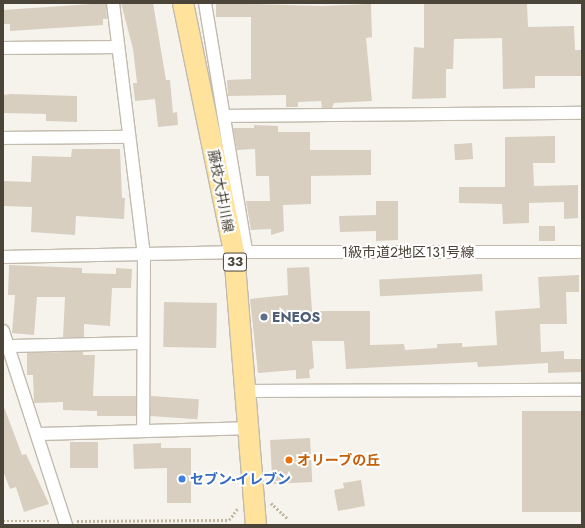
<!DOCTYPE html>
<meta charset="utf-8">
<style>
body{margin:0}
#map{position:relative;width:585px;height:528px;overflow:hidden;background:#f6f3ec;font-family:Jost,"Noto Sans JP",sans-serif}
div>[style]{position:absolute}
.building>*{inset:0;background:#d8cfc1;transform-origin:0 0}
.path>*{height:2.5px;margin-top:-1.25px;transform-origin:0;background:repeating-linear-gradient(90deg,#c4b79f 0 2px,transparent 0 4px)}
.roads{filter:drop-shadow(1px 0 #c2bbae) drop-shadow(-1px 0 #c2bbae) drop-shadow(0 1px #c2bbae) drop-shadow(0 -1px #c2bbae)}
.street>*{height:12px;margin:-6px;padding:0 6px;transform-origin:6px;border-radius:6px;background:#fff}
.primary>*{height:20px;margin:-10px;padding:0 10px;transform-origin:10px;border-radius:10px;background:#ffe39c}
.dots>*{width:11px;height:11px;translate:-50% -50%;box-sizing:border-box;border:2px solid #fff;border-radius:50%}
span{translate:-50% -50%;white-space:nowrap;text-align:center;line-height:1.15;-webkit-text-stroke:4px #fff;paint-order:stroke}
.shield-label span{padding:1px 3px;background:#fff;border:1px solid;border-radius:3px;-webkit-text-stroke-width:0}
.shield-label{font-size:13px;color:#4b4439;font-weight:700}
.street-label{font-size:14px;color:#4b4439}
.service-label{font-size:14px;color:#4e5e75;font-weight:700}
.left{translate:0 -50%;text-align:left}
.food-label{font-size:14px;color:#c56008;font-weight:700}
.shop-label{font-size:14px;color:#366cbe;font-weight:700}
.frame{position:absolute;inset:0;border:4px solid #4b4439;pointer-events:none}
</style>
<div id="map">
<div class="building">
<i style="clip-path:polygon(106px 3px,107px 19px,103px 19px,103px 25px,10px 31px,10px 24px,3px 24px,3px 10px)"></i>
<i style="clip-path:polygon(121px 3px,153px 3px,166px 80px,170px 80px,173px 113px,177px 112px,178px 125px,158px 127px,155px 99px,135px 101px,133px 83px,137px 83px,133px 49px)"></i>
<i style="clip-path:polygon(216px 3px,322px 6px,371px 4px,372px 37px,366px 38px,372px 101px,334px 103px,332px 108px,322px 108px,321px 101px,298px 102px,298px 107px,286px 107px,286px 95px,228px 96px,227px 80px,251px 79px,251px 17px,216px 17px)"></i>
<i style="clip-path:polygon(424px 3px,527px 3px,528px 27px,574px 26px,575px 50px,581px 50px,582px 76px,535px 76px,535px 88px,503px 89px,502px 38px,454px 39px,453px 69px,446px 69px,446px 98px,412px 99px,414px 47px,424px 48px)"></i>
<i style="clip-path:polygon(11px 94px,77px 96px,77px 122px,46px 121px,46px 114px,3px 113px,3px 95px)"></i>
<i style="clip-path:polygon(254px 125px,278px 126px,278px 132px,310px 132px,310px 150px,371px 150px,371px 175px,311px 176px,311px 204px,283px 205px,284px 231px,271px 235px,271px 229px,251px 230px,246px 201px,270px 201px,269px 176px,256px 176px,255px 149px,237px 150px,233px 128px,254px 128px)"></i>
<i style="clip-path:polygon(555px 136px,555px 163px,533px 163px,534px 186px,578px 185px,578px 218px,564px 219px,564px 202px,529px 203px,529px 223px,503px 224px,502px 204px,459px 203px,459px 187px,505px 187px,505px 137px)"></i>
<i style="left:472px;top:143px;width:16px;height:18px;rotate:86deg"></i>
<i style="clip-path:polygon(72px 149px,120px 149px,122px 198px,125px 198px,124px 219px,76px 216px,75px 235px,31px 232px,32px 207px,3px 206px,3px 181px,31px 182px,32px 156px,71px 157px)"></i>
<i style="clip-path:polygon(376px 201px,398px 201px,398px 240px,376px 241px,376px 231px,340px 232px,339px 216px,376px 215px)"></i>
<i style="left:555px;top:226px;width:15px;height:16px;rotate:90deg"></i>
<i style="clip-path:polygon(9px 265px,82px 268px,82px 273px,116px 274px,116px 268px,132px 269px,131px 288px,112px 288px,110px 326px,84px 324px,84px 337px,63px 337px,65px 297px,37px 297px,34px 335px,12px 333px,15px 295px,8px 295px)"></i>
<i style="clip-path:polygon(309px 267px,312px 311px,370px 311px,370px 345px,404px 344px,405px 350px,437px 348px,437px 344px,462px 343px,462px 347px,497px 345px,495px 311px,540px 308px,538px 277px,579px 275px,579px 292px,566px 292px,567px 324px,540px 324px,541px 352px,564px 351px,564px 359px,582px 359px,582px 372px,548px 373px,548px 363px,478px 367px,477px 362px,346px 369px,344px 341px,312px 341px,314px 368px,309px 370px,310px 378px,296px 379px,296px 370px,258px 373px,250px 299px,288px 295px,287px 268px)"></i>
<i style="left:482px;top:274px;width:17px;height:103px;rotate:87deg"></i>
<i style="left:164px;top:302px;width:53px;height:45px;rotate:1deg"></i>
<i style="clip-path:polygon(63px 352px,83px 352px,83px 355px,95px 355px,93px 396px,136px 396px,136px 416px,97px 416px,97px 411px,63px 410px,63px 402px,34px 403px,33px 375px,27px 375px,27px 353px)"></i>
<i style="left:151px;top:396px;width:48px;height:20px;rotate:4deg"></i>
<i style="clip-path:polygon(4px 407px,22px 455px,26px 454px,49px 504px,24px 512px,16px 487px,10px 489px,3px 471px)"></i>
<i style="left:522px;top:411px;width:60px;height:101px"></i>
<i style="left:310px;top:438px;width:44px;height:40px;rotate:87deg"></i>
<i style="left:98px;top:442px;width:26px;height:28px;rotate:90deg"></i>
<i style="clip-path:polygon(161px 443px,161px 448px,191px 448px,191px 503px,167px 503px,167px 468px,134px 469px,133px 444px)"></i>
<i style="clip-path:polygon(361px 480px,365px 506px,338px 511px,334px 490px,344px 488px,343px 483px)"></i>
</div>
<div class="path">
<i style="left:271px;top:503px;width:23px;rotate:43deg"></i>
<i style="left:3px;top:521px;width:47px"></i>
<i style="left:77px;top:521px;width:152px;rotate:-0.4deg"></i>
<i style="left:229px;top:520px;width:14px;rotate:-54deg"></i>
</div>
<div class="roads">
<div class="street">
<i style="left:113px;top:3px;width:254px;rotate:83deg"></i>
<i style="left:144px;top:255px;width:175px;rotate:90.3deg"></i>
<i style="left:205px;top:3px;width:252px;rotate:80.6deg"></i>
<i style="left:3px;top:48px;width:115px;rotate:-0.5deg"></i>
<i style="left:224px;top:116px;width:358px;rotate:-0.5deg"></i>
<i style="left:3px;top:138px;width:126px;rotate:-0.5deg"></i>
<i style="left:3px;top:257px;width:237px;rotate:-1.2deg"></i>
<i style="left:240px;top:252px;width:342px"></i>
<i style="left:3px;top:331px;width:204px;rotate:72deg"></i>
<i style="left:8px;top:346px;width:134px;rotate:-1.3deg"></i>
<i style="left:246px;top:391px;width:336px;rotate:-0.2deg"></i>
<i style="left:37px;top:434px;width:212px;rotate:-1.6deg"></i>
</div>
<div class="primary">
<i style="left:183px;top:3px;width:254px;rotate:78.4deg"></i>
<i style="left:234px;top:252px;width:274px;rotate:85.4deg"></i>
</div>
</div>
<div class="dots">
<i style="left:264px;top:317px;background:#5c6f8a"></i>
<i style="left:289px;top:460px;background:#e8710a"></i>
<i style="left:182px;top:479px;background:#3f7fe0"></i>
</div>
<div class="shield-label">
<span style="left:235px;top:262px">33</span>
</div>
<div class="street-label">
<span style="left:221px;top:191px;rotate:79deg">藤枝大井川線</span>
<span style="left:408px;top:252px">1級市道2地区131号線</span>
</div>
<div class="service-label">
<span class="left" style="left:272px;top:317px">ENEOS</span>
</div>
<div class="food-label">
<span class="left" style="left:297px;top:460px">オリーブの丘</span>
</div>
<div class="shop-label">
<span class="left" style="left:190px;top:479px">セブン-イレブン</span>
</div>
<div class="frame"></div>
</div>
